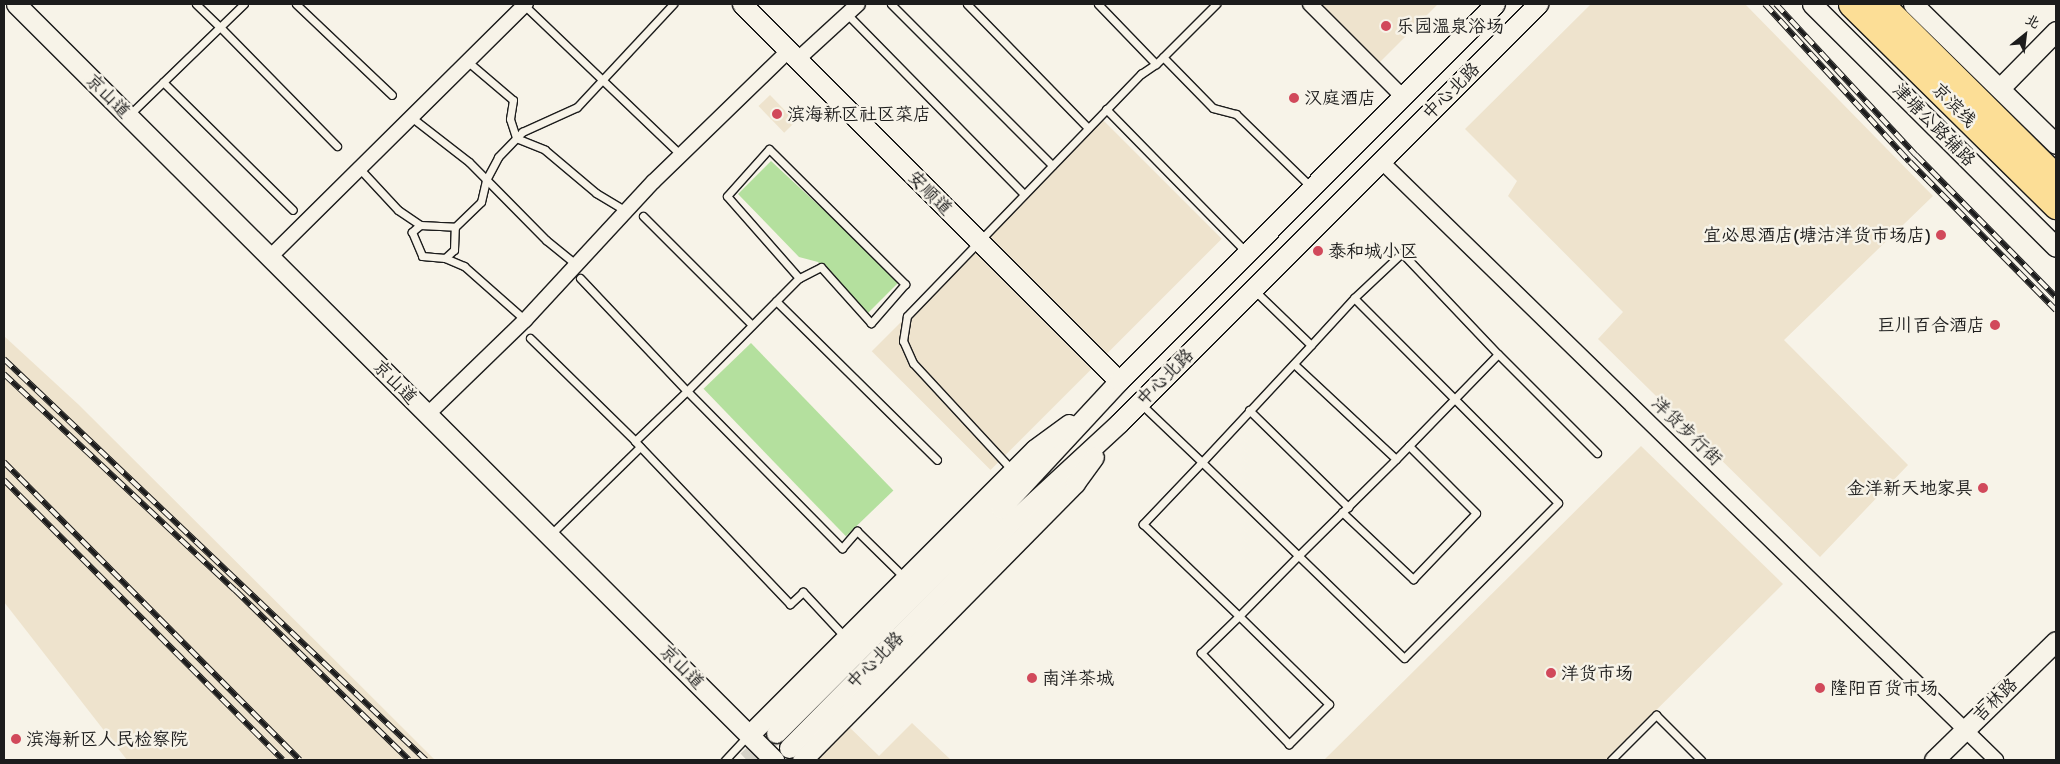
<!DOCTYPE html>
<meta charset="utf-8">
<style>
body{margin:0}
#map{position:relative;width:2060px;height:764px;overflow:hidden;background:#f7f3e8;font-family:Itim,"LXGW WenKai TC",sans-serif}
div>[style]{position:absolute}
.built>*{inset:0;background:#eee3cd;transform-origin:0 0}
.green>*{inset:0;background:#b4e09e;transform-origin:0 0}
.secondary-tunnel>*{height:19px;margin-top:-9.5px;transform-origin:0;background:repeating-linear-gradient(90deg,#d6d3c9 0 19px,transparent 0 28px)}
.roads{filter:drop-shadow(1px 0 #1c1c1c) drop-shadow(-1px 0 #1c1c1c) drop-shadow(0 1px #1c1c1c) drop-shadow(0 -1px #1c1c1c)}
.lane>*{height:7px;margin:-3.5px;padding:0 3.5px;transform-origin:3.5px;border-radius:3.5px;background:#f7f3e8}
.street>*{height:14px;margin:-7px;padding:0 7px;transform-origin:7px;border-radius:7px;background:#f7f3e8}
.secondary>*{height:19px;margin:-9.5px;padding:0 9.5px;transform-origin:9.5px;border-radius:9.5px;background:#f7f3e8}
.highway>*{height:25px;margin:-12.5px;padding:0 12.5px;transform-origin:12.5px;border-radius:12.5px;background:#fcde96}
.rail>*{height:5.5px;margin-top:-2.75px;transform-origin:0;background:repeating-linear-gradient(90deg,#f7f3e8 0 11px,#1c1c1c 0 22px);box-sizing:border-box;border-block:1px solid #1c1c1c}
.dots>*{width:14px;height:14px;translate:-50% -50%;box-sizing:border-box;border:2px solid #f7f3e8;border-radius:50%}
span{translate:-50% -50%;white-space:nowrap;text-align:center;line-height:1.15;-webkit-text-stroke:5px #f7f3e8;paint-order:stroke}
.poi-label{font-size:18px;color:#1c1c1c}
.left{translate:0 -50%;text-align:left}
.right{translate:-100% -50%;text-align:right}
.street-label{font-size:18px;color:#1c1c1c}
.frame{position:absolute;inset:0;border:5px solid #1c1c1c;pointer-events:none}
.north{position:absolute;left:2000px;top:10px;width:50px;height:50px;-webkit-text-stroke:4px #f7f3e8;paint-order:stroke;rotate:29deg;font-size:14px;font-weight:700;line-height:20px;text-align:center;color:#1c1c1c}
.north::after{content:'';display:block;margin:auto;width:18px;height:22px;background:#1c1c1c;clip-path:polygon(50% 0,100% 100%,50% 72%,0 100%)}
</style>
<div id="map">
<div class="built">
<i style="clip-path:polygon(1320px 4px,1438px 4px,1379px 63px)"></i>
<i style="clip-path:polygon(1591px 4px,1745px 4px,1933px 196px,1784px 340px,1908px 465px,1820px 557px,1598px 339px,1623px 312px,1508px 196px,1517px 181px,1465px 129px)"></i>
<i style="left:770px;top:95px;width:37px;height:16px;rotate:46deg"></i>
<i style="left:1103px;top:120px;width:168px;height:327px;rotate:45deg"></i>
<i style="clip-path:polygon(4px 336px,79px 405px,435px 760px,127px 760px,4px 602px)"></i>
<i style="clip-path:polygon(1641px 446px,1783px 584px,1606px 760px,1324px 760px)"></i>
<i style="clip-path:polygon(842px 720px,879px 756px,912px 723px,951px 760px,802px 760px)"></i>
</div>
<div class="green">
<i style="clip-path:polygon(771px 161px,900px 281px,868px 313px,818px 262px,799px 257px,738px 194px)"></i>
<i style="left:751px;top:343px;width:205px;height:66px;rotate:46deg"></i>
</div>
<div class="secondary-tunnel">
<i style="left:747px;top:760px;width:40px;rotate:-43deg"></i>
</div>
<div class="roads">
<div class="lane">
<i style="left:196px;top:4px;width:33px;rotate:44deg"></i>
<i style="left:220px;top:27px;width:33px;rotate:-44deg"></i>
<i style="left:296px;top:4px;width:132px;rotate:43.5deg"></i>
<i style="left:891px;top:4px;width:228px;rotate:45deg"></i>
<i style="left:967px;top:4px;width:173px;rotate:45.7deg"></i>
<i style="left:1098px;top:4px;width:83px;rotate:46deg"></i>
<i style="left:524px;top:5px;width:217px;rotate:43.7deg"></i>
<i style="left:847px;top:14px;width:252px;rotate:45.5deg"></i>
<i style="left:1163px;top:57px;width:71px;rotate:45.6deg"></i>
<i style="left:1213px;top:108px;width:24px;rotate:15deg"></i>
<i style="left:1236px;top:114px;width:105px;rotate:44.2deg"></i>
<i style="left:467px;top:61px;width:60px;rotate:40.3deg"></i>
<i style="left:513px;top:100px;width:19px;rotate:99deg"></i>
<i style="left:510px;top:119px;width:20px;rotate:72deg"></i>
<i style="left:516px;top:138px;width:31px;rotate:22deg"></i>
<i style="left:545px;top:150px;width:67px;rotate:40.1deg"></i>
<i style="left:596px;top:193px;width:35px;rotate:31deg"></i>
<i style="left:163px;top:82px;width:182px;rotate:44.6deg"></i>
<i style="left:1106px;top:109px;width:200px;rotate:45.6deg"></i>
<i style="left:128px;top:116px;width:128px;rotate:-44.1deg"></i>
<i style="left:220px;top:27px;width:167px;rotate:45.5deg"></i>
<i style="left:411px;top:117px;width:73px;rotate:37.8deg"></i>
<i style="left:469px;top:162px;width:110px;rotate:45.4deg"></i>
<i style="left:546px;top:240px;width:38px;rotate:39deg"></i>
<i style="left:359px;top:168px;width:57px;rotate:47.1deg"></i>
<i style="left:398px;top:210px;width:27px;rotate:34deg"></i>
<i style="left:420px;top:225px;width:35px;rotate:3deg"></i>
<i style="left:455px;top:227px;width:36px;rotate:-44deg"></i>
<i style="left:481px;top:202px;width:23px;rotate:-77deg"></i>
<i style="left:486px;top:180px;width:26px;rotate:-62deg"></i>
<i style="left:498px;top:157px;width:35px;rotate:-46deg"></i>
<i style="left:522px;top:132px;width:60px;rotate:-24.4deg"></i>
<i style="left:577px;top:107px;width:141px;rotate:-47deg"></i>
<i style="left:643px;top:216px;width:154px;rotate:45deg"></i>
<i style="left:420px;top:225px;width:11px;rotate:139deg"></i>
<i style="left:412px;top:232px;width:26px;rotate:67deg"></i>
<i style="left:422px;top:256px;width:23px;rotate:5deg"></i>
<i style="left:445px;top:258px;width:12px;rotate:-42deg"></i>
<i style="left:454px;top:250px;width:23px;rotate:-88deg"></i>
<i style="left:445px;top:258px;width:21px;rotate:23deg"></i>
<i style="left:464px;top:266px;width:81px;rotate:41.5deg"></i>
<i style="left:580px;top:278px;width:156px;rotate:46.6deg"></i>
<i style="left:687px;top:391px;width:159px;rotate:-45.3deg"></i>
<i style="left:799px;top:278px;width:109px;rotate:-131.3deg"></i>
<i style="left:727px;top:196px;width:63px;rotate:-48.2deg"></i>
<i style="left:769px;top:149px;width:192px;rotate:44.8deg"></i>
<i style="left:905px;top:284px;width:52px;rotate:131.1deg"></i>
<i style="left:871px;top:323px;width:75px;rotate:-131.8deg"></i>
<i style="left:821px;top:267px;width:25px;rotate:153deg"></i>
<i style="left:1254px;top:290px;width:79px;rotate:44deg"></i>
<i style="left:1311px;top:345px;width:64px;rotate:-47.5deg"></i>
<i style="left:1354px;top:298px;width:289px;rotate:45.1deg"></i>
<i style="left:1558px;top:503px;width:218px;rotate:134.8deg"></i>
<i style="left:1404px;top:658px;width:281px;rotate:-135.9deg"></i>
<i style="left:1202px;top:462px;width:160px;rotate:-47deg"></i>
<i style="left:1354px;top:298px;width:66px;rotate:-43.2deg"></i>
<i style="left:1402px;top:253px;width:139px;rotate:46.5deg"></i>
<i style="left:776px;top:301px;width:226px;rotate:44.6deg"></i>
<i style="left:530px;top:338px;width:147px;rotate:44.4deg"></i>
<i style="left:1294px;top:364px;width:139px;rotate:43deg"></i>
<i style="left:1396px;top:459px;width:146px;rotate:-45.8deg"></i>
<i style="left:1498px;top:354px;width:140px;rotate:45deg"></i>
<i style="left:1141px;top:404px;width:84px;rotate:43.6deg"></i>
<i style="left:1202px;top:462px;width:86px;rotate:133.6deg"></i>
<i style="left:1143px;top:524px;width:133px;rotate:43.8deg"></i>
<i style="left:1239px;top:616px;width:126px;rotate:44.4deg"></i>
<i style="left:1329px;top:704px;width:57px;rotate:135deg"></i>
<i style="left:1289px;top:744px;width:127px;rotate:-134deg"></i>
<i style="left:1201px;top:653px;width:53px;rotate:-44.2deg"></i>
<i style="left:1239px;top:616px;width:84px;rotate:-45.5deg"></i>
<i style="left:1298px;top:556px;width:138px;rotate:-44.7deg"></i>
<i style="left:1249px;top:410px;width:139px;rotate:44.4deg"></i>
<i style="left:1013px;top:471px;width:147px;rotate:-132.8deg"></i>
<i style="left:913px;top:363px;width:24px;rotate:-114deg"></i>
<i style="left:903px;top:341px;width:25px;rotate:-81deg"></i>
<i style="left:907px;top:316px;width:337px;rotate:-46deg"></i>
<i style="left:1141px;top:74px;width:18px;rotate:-34deg"></i>
<i style="left:1156px;top:64px;width:85px;rotate:-45deg"></i>
<i style="left:1342px;top:512px;width:98px;rotate:43.3deg"></i>
<i style="left:1413px;top:579px;width:91px;rotate:-46.3deg"></i>
<i style="left:1476px;top:513px;width:95px;rotate:-135deg"></i>
<i style="left:550px;top:535px;width:126px;rotate:-44.4deg"></i>
<i style="left:845px;top:637px;width:62px;rotate:-133deg"></i>
<i style="left:803px;top:592px;width:18px;rotate:137deg"></i>
<i style="left:790px;top:604px;width:225px;rotate:-133.6deg"></i>
<i style="left:635px;top:441px;width:72px;rotate:-43.9deg"></i>
<i style="left:687px;top:391px;width:221px;rotate:45.4deg"></i>
<i style="left:842px;top:548px;width:23px;rotate:-49deg"></i>
<i style="left:857px;top:531px;width:67px;rotate:44.4deg"></i>
<i style="left:725px;top:760px;width:34px;rotate:-47deg"></i>
<i style="left:1611px;top:760px;width:64px;rotate:-45deg"></i>
<i style="left:1656px;top:715px;width:64px;rotate:45deg"></i>
</div>
<div class="street">
<i style="left:1310px;top:4px;width:132px;rotate:45deg"></i>
<i style="left:798px;top:59px;width:81px;rotate:-42.5deg"></i>
<i style="left:1381px;top:161px;width:859px;rotate:44.24deg"></i>
<i style="left:270px;top:257px;width:360px;rotate:-44.7deg"></i>
<i style="left:428px;top:414px;width:135px;rotate:-44.1deg"></i>
<i style="left:525px;top:320px;width:188px;rotate:-47.2deg"></i>
<i style="left:653px;top:182px;width:190px;rotate:-44.1deg"></i>
</div>
<div class="secondary">
<i style="left:16px;top:4px;width:1071px;rotate:44.92deg"></i>
<i style="left:742px;top:4px;width:533px;rotate:45deg"></i>
<i style="left:1812px;top:4px;width:344px;rotate:44.9deg"></i>
<i style="left:1913px;top:4px;width:200px;rotate:44.4deg"></i>
<i style="left:2000px;top:88px;width:80px;rotate:-45.5deg"></i>
<i style="left:776px;top:733px;width:318px;rotate:-45deg"></i>
<i style="left:1001px;top:508px;width:173px;rotate:-47.1deg"></i>
<i style="left:1119px;top:381px;width:532px;rotate:-45.08deg"></i>
<i style="left:749px;top:735px;width:404px;rotate:-45deg"></i>
<i style="left:1035px;top:449px;width:42px;rotate:-36.3deg"></i>
<i style="left:789px;top:748px;width:320px;rotate:-45.4deg"></i>
<i style="left:1014px;top:520px;width:143px;rotate:-42.7deg"></i>
<i style="left:1119px;top:423px;width:593px;rotate:-45deg"></i>
<i style="left:802px;top:760px;width:389px;rotate:-45.4deg"></i>
<i style="left:1075px;top:483px;width:32px;rotate:-54deg"></i>
<i style="left:1934px;top:760px;width:170px;rotate:-44.3deg"></i>
</div>
<div class="highway">
<i style="left:1851px;top:4px;width:288px;rotate:44.6deg"></i>
<i style="left:1881px;top:4px;width:246px;rotate:44.7deg"></i>
</div>
</div>
<div class="rail">
<i style="left:1765px;top:4px;width:214px;rotate:47.5deg"></i>
<i style="left:1910px;top:162px;width:208px;rotate:45.4deg"></i>
<i style="left:1776px;top:4px;width:206px;rotate:47.2deg"></i>
<i style="left:1916px;top:155px;width:199px;rotate:45.4deg"></i>
<i style="left:4px;top:359px;width:582px;rotate:43.54deg"></i>
<i style="left:4px;top:374px;width:316px;rotate:43.1deg"></i>
<i style="left:235px;top:590px;width:243px;rotate:44.3deg"></i>
<i style="left:4px;top:462px;width:420px;rotate:45.2deg"></i>
<i style="left:4px;top:480px;width:395px;rotate:45.1deg"></i>
</div>
<div class="dots">
<i style="left:1386px;top:26px;background:#d1495b"></i>
<i style="left:1294px;top:98px;background:#d1495b"></i>
<i style="left:777px;top:114px;background:#d1495b"></i>
<i style="left:1941px;top:235px;background:#d1495b"></i>
<i style="left:1318px;top:251px;background:#d1495b"></i>
<i style="left:1995px;top:325px;background:#d1495b"></i>
<i style="left:1983px;top:488px;background:#d1495b"></i>
<i style="left:1551px;top:673px;background:#d1495b"></i>
<i style="left:1032px;top:678px;background:#d1495b"></i>
<i style="left:1820px;top:688px;background:#d1495b"></i>
<i style="left:16px;top:739px;background:#d1495b"></i>
</div>
<div class="poi-label">
<span class="left" style="left:1396px;top:26px">乐园温泉浴场</span>
<span class="left" style="left:1304px;top:98px">汉庭酒店</span>
<span class="left" style="left:787px;top:114px">滨海新区社区菜店</span>
<span class="right" style="left:1931px;top:235px">宜必思酒店(塘沽洋货市场店)</span>
<span class="left" style="left:1328px;top:251px">泰和城小区</span>
<span class="right" style="left:1985px;top:325px">巨川百合酒店</span>
<span class="right" style="left:1973px;top:488px">金洋新天地家具</span>
<span class="left" style="left:1561px;top:673px">洋货市场</span>
<span class="left" style="left:1042px;top:678px">南洋茶城</span>
<span class="left" style="left:1830px;top:688px">隆阳百货市场</span>
<span class="left" style="left:26px;top:739px">滨海新区人民检察院</span>
</div>
<div class="street-label">
<span style="left:1451px;top:91px;rotate:-45deg">中心北路</span>
<span style="left:108px;top:96px;rotate:45deg">京山道</span>
<span style="left:1954px;top:105px;rotate:45deg">京滨线</span>
<span style="left:1934px;top:125px;rotate:45deg">津塘公路辅路</span>
<span style="left:930px;top:193px;rotate:45deg">安顺道</span>
<span style="left:1165px;top:377px;rotate:-45deg">中心北路</span>
<span style="left:395px;top:382px;rotate:45deg">京山道</span>
<span style="left:1687px;top:431px;rotate:44deg">洋货步行街</span>
<span style="left:875px;top:660px;rotate:-45deg">中心北路</span>
<span style="left:682px;top:667px;rotate:45deg">京山道</span>
<span style="left:1995px;top:700px;rotate:-44deg">吉林路</span>
</div>
<div class="frame"></div>
<div class="north">北</div>
</div>
